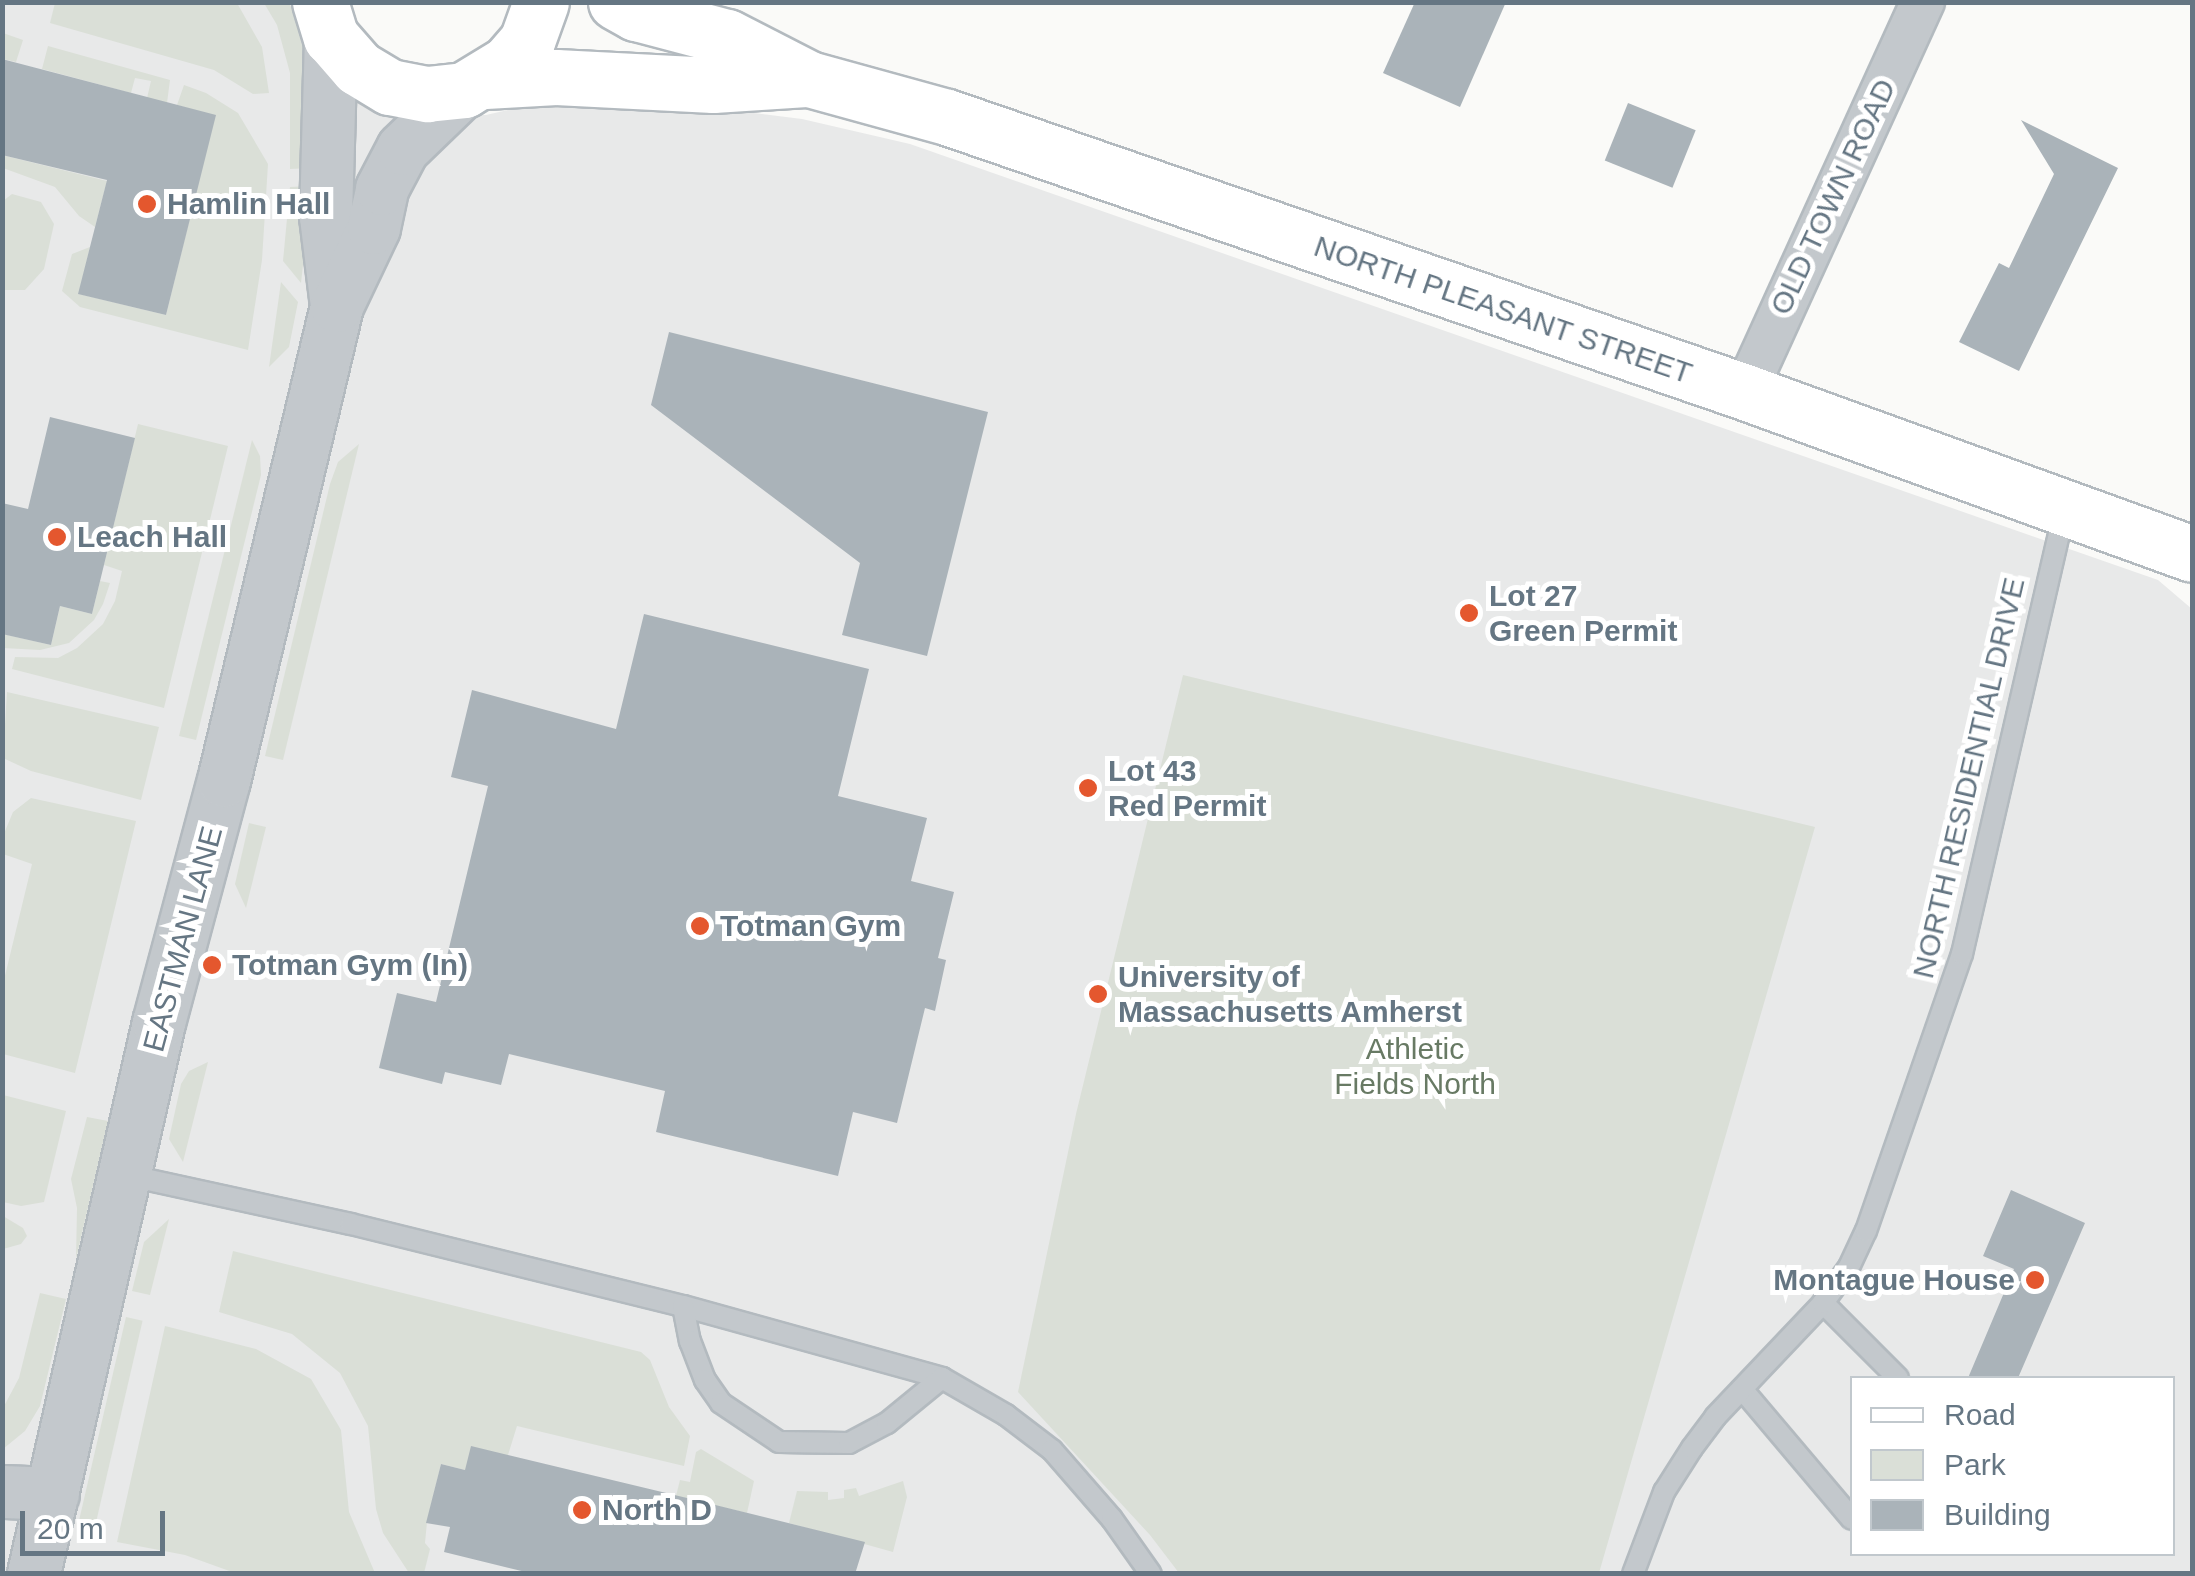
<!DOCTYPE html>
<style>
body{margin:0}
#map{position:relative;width:2195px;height:1576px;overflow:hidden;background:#fafaf8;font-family:Arial,sans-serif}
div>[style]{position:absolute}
.built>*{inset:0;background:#e8e9e9}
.green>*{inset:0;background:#dadfd7;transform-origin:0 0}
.building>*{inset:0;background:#aab3b9;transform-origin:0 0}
.roads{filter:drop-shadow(2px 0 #b3babf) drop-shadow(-2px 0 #b3babf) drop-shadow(0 2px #b3babf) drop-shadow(0 -2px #b3babf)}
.service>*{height:20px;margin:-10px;padding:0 10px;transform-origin:10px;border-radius:10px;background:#c3c8cc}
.minor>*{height:42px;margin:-21px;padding:0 21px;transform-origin:21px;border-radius:21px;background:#c3c8cc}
.tertiary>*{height:52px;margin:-26px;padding:0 26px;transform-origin:26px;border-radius:26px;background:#c3c8cc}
.secondary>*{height:55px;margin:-27.5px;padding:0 27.5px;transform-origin:27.5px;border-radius:27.5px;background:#fff}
.dots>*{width:28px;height:28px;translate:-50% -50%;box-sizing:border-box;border:5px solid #fff;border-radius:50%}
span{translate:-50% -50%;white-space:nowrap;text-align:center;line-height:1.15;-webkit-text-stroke:10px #fff;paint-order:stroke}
.street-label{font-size:30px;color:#657683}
.poi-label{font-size:30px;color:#657683;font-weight:700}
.left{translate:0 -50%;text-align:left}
.right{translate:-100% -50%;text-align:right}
.park-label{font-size:30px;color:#687a64}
.frame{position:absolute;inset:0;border:5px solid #657683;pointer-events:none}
.legend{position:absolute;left:1850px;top:1376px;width:325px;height:180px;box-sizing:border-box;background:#fff;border:2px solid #c1c8cd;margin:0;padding:12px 18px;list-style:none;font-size:30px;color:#657683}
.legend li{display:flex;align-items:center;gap:20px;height:50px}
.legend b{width:50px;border:2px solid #c1c8cd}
.scale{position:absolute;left:20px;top:1511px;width:145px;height:45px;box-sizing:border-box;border:5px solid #657683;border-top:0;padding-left:12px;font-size:30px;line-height:35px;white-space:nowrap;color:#657683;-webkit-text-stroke:8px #fff;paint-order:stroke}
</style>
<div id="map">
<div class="built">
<i style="clip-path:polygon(evenodd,3px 3px,294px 3px,304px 34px,403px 114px,486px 115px,516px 108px,635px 104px,704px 107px,802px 119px,910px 144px,2158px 580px,2192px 609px,2192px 1573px,3px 1574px,3px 3px,1852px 1378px,2172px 1378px,2172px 1554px,1852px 1554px,1852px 1378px)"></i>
</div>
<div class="green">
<i style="clip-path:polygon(55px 3px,237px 3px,262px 47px,269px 93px,253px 94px,214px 70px,50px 23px)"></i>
<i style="clip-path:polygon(264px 3px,289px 3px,304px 34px,309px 59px,311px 168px,290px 169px,290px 73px,277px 25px)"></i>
<i style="clip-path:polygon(3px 33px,23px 40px,16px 62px,3px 59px)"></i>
<i style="clip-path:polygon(48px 46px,170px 80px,167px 103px,147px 98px,151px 81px,135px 78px,131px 93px,42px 69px)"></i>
<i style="clip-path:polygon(184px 85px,206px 93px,238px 113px,268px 164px,262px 260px,248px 350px,80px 307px,62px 291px,72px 254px,90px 247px,79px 294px,166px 315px,215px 116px,177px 105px)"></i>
<i style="clip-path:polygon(2px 155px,107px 181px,95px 227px,79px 216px,55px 187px,3px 168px)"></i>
<i style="clip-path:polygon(310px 186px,306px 237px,301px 283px,283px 261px,290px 187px)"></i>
<i style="clip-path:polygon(12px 194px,41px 202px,54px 224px,44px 269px,25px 290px,3px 290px,3px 201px)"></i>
<i style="clip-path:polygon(281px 282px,298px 302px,289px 347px,269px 367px)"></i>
<i style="clip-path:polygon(138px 424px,228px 446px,164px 708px,12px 669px,15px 657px,58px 658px,77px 648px,103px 624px,115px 601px,122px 571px,104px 565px)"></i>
<i style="clip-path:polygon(252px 440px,260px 456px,261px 475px,196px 740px,179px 736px)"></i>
<i style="clip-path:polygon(359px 444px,283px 760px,265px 756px,330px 484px,338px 462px)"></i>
<i style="clip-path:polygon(100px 581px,110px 583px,103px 604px,94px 620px,69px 643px,40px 650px,3px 648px,3px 634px,51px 645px,60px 606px,92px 614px)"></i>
<i style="clip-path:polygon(1183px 675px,1815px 827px,1599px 1573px,1179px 1573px,1150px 1535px,1018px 1392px,1076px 1114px)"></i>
<i style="clip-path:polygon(7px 692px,159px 727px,141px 800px,31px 771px,3px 758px)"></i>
<i style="clip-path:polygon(31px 798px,136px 821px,75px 1073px,3px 1054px,3px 984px,32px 864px,3px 854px,3px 836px,13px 812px)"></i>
<i style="clip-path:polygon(249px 823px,266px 827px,246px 908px,235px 884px)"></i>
<i style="clip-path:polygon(208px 1062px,183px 1162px,169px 1139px,181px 1084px,189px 1071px)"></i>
<i style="clip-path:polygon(3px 1095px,66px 1111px,44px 1202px,21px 1206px,3px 1202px)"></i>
<i style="clip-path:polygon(87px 1117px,108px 1121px,76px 1259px,77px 1208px,71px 1179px)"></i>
<i style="clip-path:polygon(3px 1216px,23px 1228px,27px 1236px,21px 1244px,3px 1249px)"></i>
<i style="clip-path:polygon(169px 1219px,150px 1295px,132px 1291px,144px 1242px)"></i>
<i style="clip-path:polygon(233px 1251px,641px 1352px,650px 1360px,669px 1407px,690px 1436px,684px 1466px,517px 1426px,508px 1455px,465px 1470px,441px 1464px,427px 1522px,425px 1543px,430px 1549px,424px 1573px,409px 1573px,383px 1533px,376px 1509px,368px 1426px,340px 1373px,292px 1334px,219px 1312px)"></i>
<i style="clip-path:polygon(40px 1293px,66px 1299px,40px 1406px,25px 1431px,3px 1449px,3px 1408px,19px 1378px)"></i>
<i style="left:126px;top:1317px;width:17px;height:208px;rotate:13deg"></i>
<i style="clip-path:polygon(165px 1326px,256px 1349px,311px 1379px,341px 1430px,349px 1512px,375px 1573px,235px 1573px,185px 1555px,117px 1542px)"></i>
<i style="clip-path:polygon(701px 1449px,754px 1481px,747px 1513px,676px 1496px,680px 1480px,690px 1482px,696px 1452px)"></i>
<i style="clip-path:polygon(903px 1481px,907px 1497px,893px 1552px,789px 1523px,797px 1491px,828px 1492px,828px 1500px,844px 1498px,844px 1490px,856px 1488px,859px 1496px)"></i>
</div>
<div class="building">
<i style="clip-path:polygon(1415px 2px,1506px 2px,1460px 107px,1383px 73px)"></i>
<i style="clip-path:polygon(2px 59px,216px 115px,166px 315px,78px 294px,107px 180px,2px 155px)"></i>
<i style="left:1628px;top:103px;width:73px;height:62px;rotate:22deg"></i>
<i style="clip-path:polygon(2021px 120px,2118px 168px,2019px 371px,1959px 342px,1999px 263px,2009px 268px,2054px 174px)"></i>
<i style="clip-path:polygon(669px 332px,988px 412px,927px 656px,842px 635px,860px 563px,651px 405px)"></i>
<i style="clip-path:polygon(50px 417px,135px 438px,92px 614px,60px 606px,51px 645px,2px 634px,2px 503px,28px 509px)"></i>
<i style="clip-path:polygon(644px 614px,869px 669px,838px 796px,927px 818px,911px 881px,954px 892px,938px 958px,946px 960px,935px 1011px,925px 1008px,897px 1123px,853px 1112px,838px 1176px,656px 1132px,665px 1091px,509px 1054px,501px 1085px,445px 1072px,442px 1084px,379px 1068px,397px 993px,436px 1002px,488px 786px,451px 777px,472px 690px,616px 729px)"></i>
<i style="clip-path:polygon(2011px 1190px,2085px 1223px,2018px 1378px,1968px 1378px,2014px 1269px,1983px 1256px)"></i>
<i style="clip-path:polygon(471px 1446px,687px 1498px,865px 1542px,855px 1574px,534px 1574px,444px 1552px,450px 1527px,426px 1523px,441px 1464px,465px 1470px)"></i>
</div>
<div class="roads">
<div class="service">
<i style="left:126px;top:1175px;width:230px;rotate:12.3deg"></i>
<i style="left:351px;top:1224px;width:342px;rotate:13.9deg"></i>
<i style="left:683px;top:1306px;width:269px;rotate:15.5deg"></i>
<i style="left:942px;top:1378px;width:74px;rotate:30deg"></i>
<i style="left:1006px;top:1415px;width:58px;rotate:37.3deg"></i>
<i style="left:1052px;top:1450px;width:91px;rotate:49deg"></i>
<i style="left:1112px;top:1519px;width:67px;rotate:54.7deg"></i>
<i style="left:1823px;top:1303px;width:106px;rotate:45deg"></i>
<i style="left:683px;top:1306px;width:36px;rotate:79deg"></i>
<i style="left:690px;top:1341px;width:42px;rotate:69deg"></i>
<i style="left:705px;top:1380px;width:28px;rotate:55deg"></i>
<i style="left:721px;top:1403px;width:70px;rotate:33.9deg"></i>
<i style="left:779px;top:1442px;width:70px;rotate:0.8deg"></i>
<i style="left:849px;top:1443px;width:43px;rotate:-27.8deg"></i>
<i style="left:887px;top:1423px;width:71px;rotate:-39.3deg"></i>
<i style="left:1742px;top:1389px;width:170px;rotate:49.8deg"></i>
<i style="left:1633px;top:1574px;width:88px;rotate:-69.3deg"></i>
<i style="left:1664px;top:1492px;width:52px;rotate:-57.5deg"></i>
<i style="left:1692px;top:1448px;width:39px;rotate:-53deg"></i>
<i style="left:1715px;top:1417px;width:157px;rotate:-46.5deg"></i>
<i style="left:1823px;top:1303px;width:44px;rotate:-54.2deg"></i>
<i style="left:1849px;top:1267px;width:40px;rotate:-65deg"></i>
<i style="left:1866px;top:1231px;width:293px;rotate:-70.9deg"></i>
<i style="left:1962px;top:954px;width:457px;rotate:-77deg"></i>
</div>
<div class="minor">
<i style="left:1745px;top:392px;width:429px;rotate:-65.5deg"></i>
</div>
<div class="tertiary">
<i style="left:331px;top:37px;width:180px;rotate:91.6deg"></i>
<i style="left:326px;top:217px;width:90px;rotate:83deg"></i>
<i style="left:2px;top:1492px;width:51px;rotate:2.2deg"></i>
<i style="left:34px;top:1574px;width:565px;rotate:-77.22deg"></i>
<i style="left:159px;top:1023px;width:251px;rotate:-75deg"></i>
<i style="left:224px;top:781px;width:488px;rotate:-76.6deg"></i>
<i style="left:337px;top:306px;width:86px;rotate:-64.6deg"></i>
<i style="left:374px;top:228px;width:40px;rotate:-78deg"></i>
<i style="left:382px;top:189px;width:45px;rotate:-62.3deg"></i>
<i style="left:403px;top:149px;width:85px;rotate:-44deg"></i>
</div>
<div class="secondary">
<i style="left:320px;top:2px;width:37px;rotate:73deg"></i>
<i style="left:331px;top:37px;width:41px;rotate:48.9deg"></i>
<i style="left:358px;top:68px;width:37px;rotate:31deg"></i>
<i style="left:390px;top:87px;width:38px;rotate:11deg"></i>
<i style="left:427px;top:94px;width:37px;rotate:-6deg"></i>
<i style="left:464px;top:90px;width:52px;rotate:-31.5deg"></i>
<i style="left:508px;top:63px;width:29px;rotate:-49deg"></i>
<i style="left:527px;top:41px;width:41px;rotate:-70.3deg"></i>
<i style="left:616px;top:2px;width:23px;rotate:29deg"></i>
<i style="left:636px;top:13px;width:94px;rotate:14.8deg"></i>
<i style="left:727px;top:37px;width:92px;rotate:27.1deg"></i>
<i style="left:809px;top:79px;width:143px;rotate:15.4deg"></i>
<i style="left:947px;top:117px;width:844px;rotate:19.01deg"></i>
<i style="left:1745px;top:392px;width:475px;rotate:19.9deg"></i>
<i style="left:485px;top:81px;width:71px;rotate:-3.2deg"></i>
<i style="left:556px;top:77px;width:157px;rotate:2.9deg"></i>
<i style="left:713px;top:85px;width:93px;rotate:-3.7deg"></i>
</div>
</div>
<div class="dots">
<i style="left:147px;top:204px;background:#e4572e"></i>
<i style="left:57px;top:537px;background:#e4572e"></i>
<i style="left:1469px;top:613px;background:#e4572e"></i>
<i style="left:1088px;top:788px;background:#e4572e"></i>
<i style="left:700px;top:926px;background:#e4572e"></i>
<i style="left:212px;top:965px;background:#e4572e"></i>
<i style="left:1098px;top:994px;background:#e4572e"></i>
<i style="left:2035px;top:1280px;background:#e4572e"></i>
<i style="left:582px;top:1510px;background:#e4572e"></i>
</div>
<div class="street-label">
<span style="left:1833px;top:197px;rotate:-65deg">OLD TOWN ROAD</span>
<span style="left:1503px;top:310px;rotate:19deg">NORTH PLEASANT STREET</span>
<span style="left:1969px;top:778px;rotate:-77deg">NORTH RESIDENTIAL DRIVE</span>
<span style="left:183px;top:939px;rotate:-75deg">EASTMAN LANE</span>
</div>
<div class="poi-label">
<span class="left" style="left:167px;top:204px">Hamlin Hall</span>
<span class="left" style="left:77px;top:537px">Leach Hall</span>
<span class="left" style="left:1489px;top:613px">Lot 27<br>Green Permit</span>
<span class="left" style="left:1108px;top:788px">Lot 43<br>Red Permit</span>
<span class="left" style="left:720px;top:926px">Totman Gym</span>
<span class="left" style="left:232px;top:965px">Totman Gym (In)</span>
<span class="left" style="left:1118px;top:994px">University of<br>Massachusetts Amherst</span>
<span class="right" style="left:2015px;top:1280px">Montague House</span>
<span class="left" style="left:602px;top:1510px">North D</span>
</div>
<div class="park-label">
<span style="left:1415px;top:1066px">Athletic<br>Fields North</span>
</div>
<div class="frame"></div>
<ul class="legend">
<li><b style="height:12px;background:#fff"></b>Road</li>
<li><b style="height:28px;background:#dadfd7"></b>Park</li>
<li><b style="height:28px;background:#aab3b9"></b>Building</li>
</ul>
<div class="scale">20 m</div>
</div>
